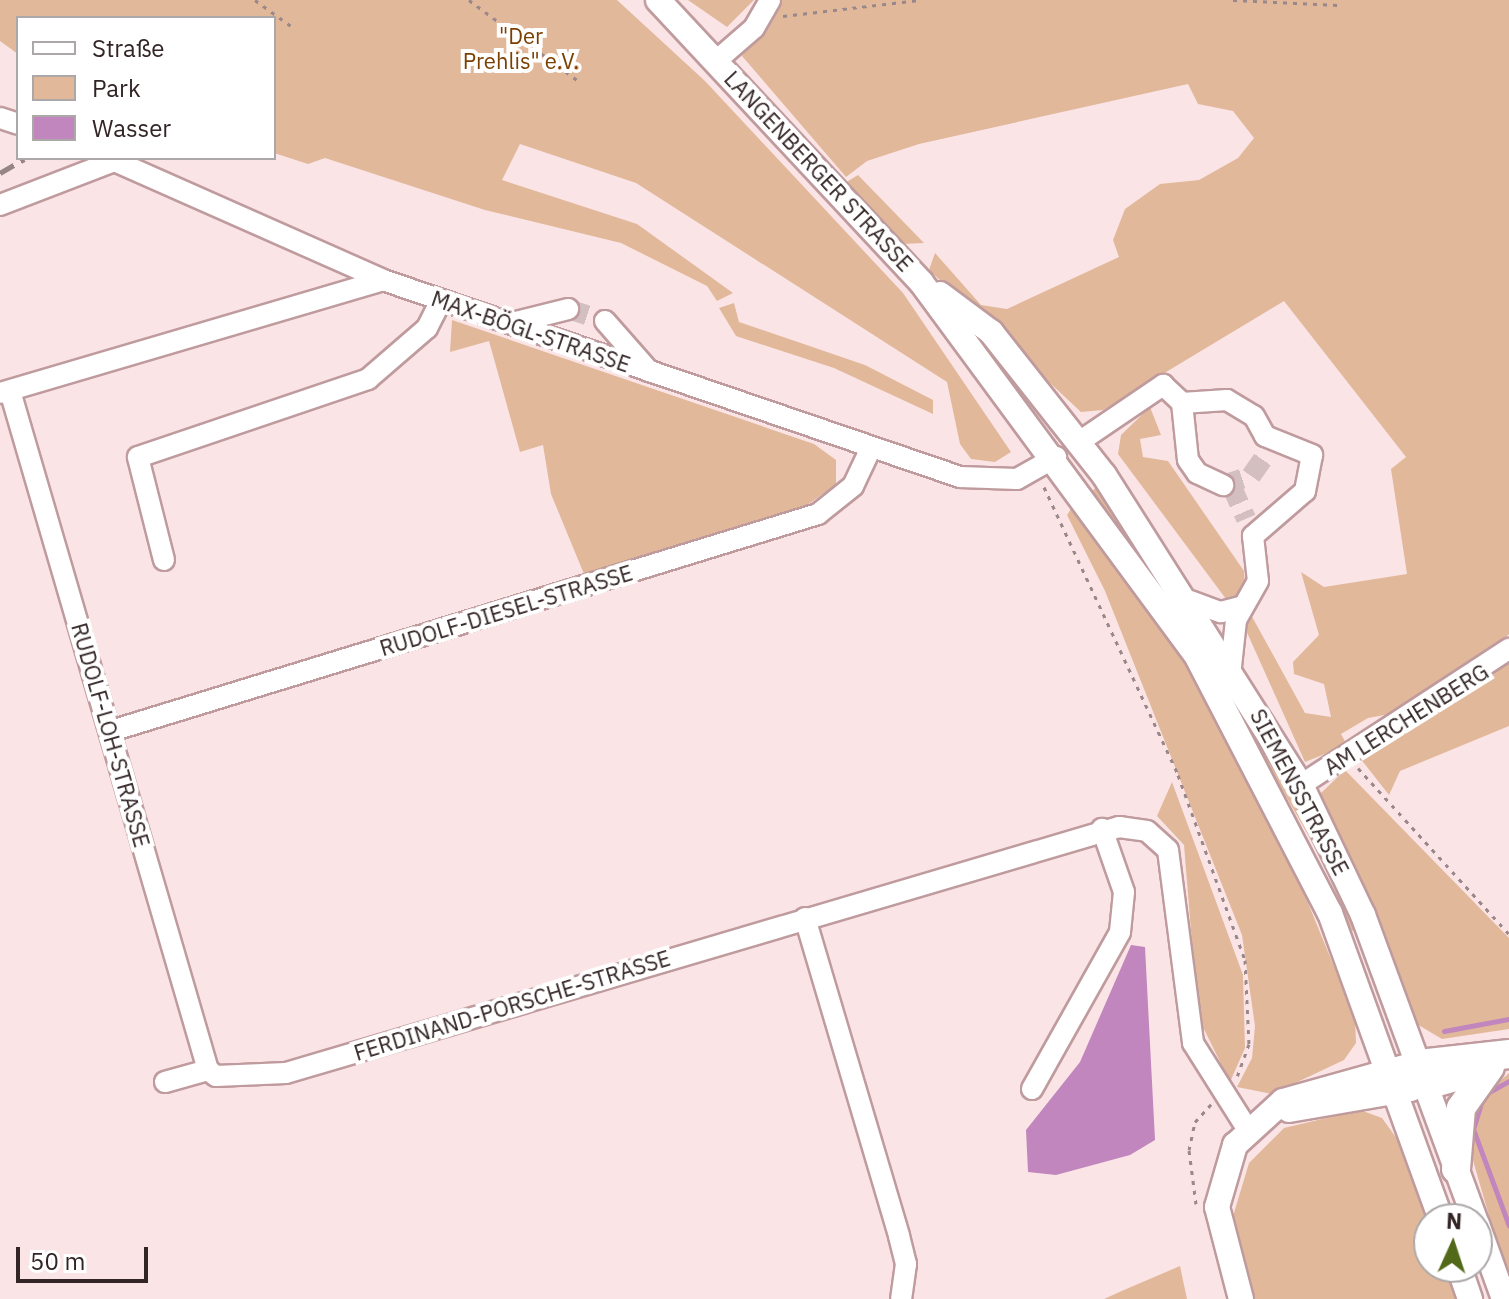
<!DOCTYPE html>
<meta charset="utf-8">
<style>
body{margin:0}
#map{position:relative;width:1509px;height:1299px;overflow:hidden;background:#fbe4e6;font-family:"IBM Plex Sans",sans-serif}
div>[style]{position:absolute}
.green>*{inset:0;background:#e2b89a}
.water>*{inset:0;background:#c086bd}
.stream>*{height:5px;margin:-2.5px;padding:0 2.5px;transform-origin:2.5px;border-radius:2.5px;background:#c086bd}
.minor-tunnel>*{height:20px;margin-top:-10px;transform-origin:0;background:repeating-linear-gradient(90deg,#d3bec0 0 20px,transparent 0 30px)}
.path>*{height:3px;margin-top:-1.5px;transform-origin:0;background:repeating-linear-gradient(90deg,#9a8789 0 4px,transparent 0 10px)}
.roads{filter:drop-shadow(2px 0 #bf9b9e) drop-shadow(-2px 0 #bf9b9e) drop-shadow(0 2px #bf9b9e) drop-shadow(0 -2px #bf9b9e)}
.minor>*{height:20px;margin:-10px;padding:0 10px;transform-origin:10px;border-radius:10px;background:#fff}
.major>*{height:24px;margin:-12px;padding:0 12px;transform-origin:12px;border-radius:12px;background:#fff}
.highway>*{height:28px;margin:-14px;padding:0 14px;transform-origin:14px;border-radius:14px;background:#fff}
.rail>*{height:5px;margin-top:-2.5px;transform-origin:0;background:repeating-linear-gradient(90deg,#978586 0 16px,transparent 0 24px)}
span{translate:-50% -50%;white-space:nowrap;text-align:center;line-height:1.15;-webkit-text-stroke:8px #fff;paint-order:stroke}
.park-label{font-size:22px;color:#7b3f00}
.street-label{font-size:22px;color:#332526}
.legend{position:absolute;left:16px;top:16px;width:260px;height:144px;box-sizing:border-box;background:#fff;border:2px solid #ada8a8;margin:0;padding:10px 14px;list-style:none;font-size:24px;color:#332526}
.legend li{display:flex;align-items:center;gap:16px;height:40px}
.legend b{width:40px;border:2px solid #ada8a8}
.north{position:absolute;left:1413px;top:1203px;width:80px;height:80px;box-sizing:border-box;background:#fff;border:2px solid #ada8a8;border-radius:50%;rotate:3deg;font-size:22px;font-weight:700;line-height:32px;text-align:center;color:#332526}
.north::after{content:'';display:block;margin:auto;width:28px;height:36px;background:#526919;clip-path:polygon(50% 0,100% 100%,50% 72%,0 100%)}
.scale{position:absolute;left:16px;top:1247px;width:132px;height:36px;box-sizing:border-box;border:4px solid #332526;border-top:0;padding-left:10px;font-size:24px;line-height:28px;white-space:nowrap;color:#332526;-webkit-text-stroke:6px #fff;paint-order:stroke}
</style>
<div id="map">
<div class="green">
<i style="clip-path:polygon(0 0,617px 0,705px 81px,903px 293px,1011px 452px,995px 462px,971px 459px,960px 444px,947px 382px,636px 183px,520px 144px,502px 180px,637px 224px,733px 293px,717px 301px,707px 286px,621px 243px,485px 210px,325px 158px,308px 164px,274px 153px,274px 18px,18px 18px,18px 54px,0 41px)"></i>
<i style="clip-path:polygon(688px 0,754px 0,727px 27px)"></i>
<i style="clip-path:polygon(779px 0,1509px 0,1509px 634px,1494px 652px,1401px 712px,1368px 718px,1341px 734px,1347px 745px,1305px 762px,1245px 628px,1250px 613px,1305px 713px,1331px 717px,1324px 684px,1294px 674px,1293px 662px,1319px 635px,1301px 572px,1324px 587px,1407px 574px,1391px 469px,1406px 457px,1284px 301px,1103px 410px,1081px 412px,929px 270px,935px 253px,981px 305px,1007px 309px,1119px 257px,1113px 240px,1125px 209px,1160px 184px,1199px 180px,1238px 158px,1254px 138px,1233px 111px,1198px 104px,1188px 84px,919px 144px,867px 161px,846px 177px,742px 56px)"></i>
<i style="clip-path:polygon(858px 175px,924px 243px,902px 244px,845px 183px)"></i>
<i style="clip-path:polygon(734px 303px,739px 322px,865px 365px,933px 400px,933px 414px,834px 368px,736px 336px,719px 308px)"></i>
<i style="clip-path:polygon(452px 320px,814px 444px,836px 460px,836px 484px,806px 506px,584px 574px,551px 494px,543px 445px,520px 452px,489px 341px,450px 352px)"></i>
<i style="clip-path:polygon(1150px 407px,1161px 435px,1140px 439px,1143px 457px,1168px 461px,1244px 571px,1245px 587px,1229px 603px,1118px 454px,1121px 435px)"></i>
<i style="clip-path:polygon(1097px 487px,1130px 531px,1311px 824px,1358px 928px,1352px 931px,1324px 863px,1198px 642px,1092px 491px)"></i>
<i style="clip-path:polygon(1075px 503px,1214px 705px,1279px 832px,1355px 1018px,1356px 1043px,1344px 1060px,1272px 1094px,1237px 1087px,1252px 1058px,1255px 1026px,1242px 935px,1105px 591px,1067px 515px)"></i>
<i style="clip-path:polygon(1509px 661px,1509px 726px,1400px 771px,1389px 795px,1360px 758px)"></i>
<i style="clip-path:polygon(1345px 770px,1509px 938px,1509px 1029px,1442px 1039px,1415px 1023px,1319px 795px)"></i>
<i style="clip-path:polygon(1172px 782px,1243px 975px,1245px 1048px,1230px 1082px,1198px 1017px,1184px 845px,1157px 816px)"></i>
<i style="clip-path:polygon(1509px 1073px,1509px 1285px,1470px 1150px,1471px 1107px)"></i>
<i style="clip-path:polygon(1360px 1110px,1382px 1118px,1400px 1143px,1429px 1223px,1429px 1267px,1445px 1267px,1456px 1299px,1250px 1299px,1230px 1226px,1249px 1163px,1284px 1128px)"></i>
<i style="clip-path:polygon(1180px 1266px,1187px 1299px,1104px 1299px,1124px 1290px)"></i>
</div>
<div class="water">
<i style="clip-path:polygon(1131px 945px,1145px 947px,1155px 1140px,1130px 1155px,1056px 1175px,1028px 1172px,1026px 1130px,1080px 1062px)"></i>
</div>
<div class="stream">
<i style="left:1444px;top:1031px;width:66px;rotate:-10.5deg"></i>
<i style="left:1489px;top:1092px;width:23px;rotate:-29deg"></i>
<i style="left:1481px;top:1103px;width:27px;rotate:107deg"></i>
<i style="left:1473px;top:1129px;width:103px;rotate:69.6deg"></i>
</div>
<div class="minor-tunnel">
<i style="left:568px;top:309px;width:39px;rotate:18deg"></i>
<i style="left:1223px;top:485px;width:29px;rotate:-18deg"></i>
<i style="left:1251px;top:476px;width:24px;rotate:-55deg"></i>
<i style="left:1231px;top:485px;width:37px;rotate:66deg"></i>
</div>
<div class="path">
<i style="left:255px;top:0;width:44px;rotate:35.8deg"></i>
<i style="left:469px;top:0;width:134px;rotate:36.5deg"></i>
<i style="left:1233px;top:0;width:105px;rotate:2.7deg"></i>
<i style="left:783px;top:16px;width:137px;rotate:-6.7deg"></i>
<i style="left:1044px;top:487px;width:318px;rotate:65deg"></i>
<i style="left:1178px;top:775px;width:197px;rotate:70.1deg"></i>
<i style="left:1245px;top:960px;width:84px;rotate:87.3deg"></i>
<i style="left:1249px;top:1044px;width:37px;rotate:110deg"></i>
<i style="left:1358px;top:768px;width:224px;rotate:47.7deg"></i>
<i style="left:1196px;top:1204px;width:54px;rotate:-97.4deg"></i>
<i style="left:1189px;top:1150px;width:29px;rotate:-78deg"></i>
<i style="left:1195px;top:1122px;width:24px;rotate:-48deg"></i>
</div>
<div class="roads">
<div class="minor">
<i style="left:716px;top:61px;width:50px;rotate:-41deg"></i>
<i style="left:754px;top:28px;width:32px;rotate:-60deg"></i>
<i style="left:0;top:118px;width:19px;rotate:18deg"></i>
<i style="left:108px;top:158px;width:301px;rotate:23.9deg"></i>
<i style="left:0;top:205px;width:122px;rotate:-21.1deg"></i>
<i style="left:605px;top:321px;width:67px;rotate:48.7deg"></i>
<i style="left:512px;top:323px;width:58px;rotate:-14deg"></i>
<i style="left:10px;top:391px;width:707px;rotate:73.74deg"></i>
<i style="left:208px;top:1070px;width:10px;rotate:37deg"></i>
<i style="left:216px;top:1076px;width:70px;rotate:-2.5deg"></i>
<i style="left:286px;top:1073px;width:869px;rotate:-16.45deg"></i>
<i style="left:1119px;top:827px;width:28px;rotate:8deg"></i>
<i style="left:1147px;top:831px;width:28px;rotate:42deg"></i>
<i style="left:1168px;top:850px;width:195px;rotate:82.6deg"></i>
<i style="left:1193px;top:1043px;width:103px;rotate:57.7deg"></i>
<i style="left:0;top:393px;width:399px;rotate:-16.4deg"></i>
<i style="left:383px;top:280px;width:610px;rotate:18.85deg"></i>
<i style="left:960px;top:477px;width:57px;rotate:2deg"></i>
<i style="left:1017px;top:479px;width:45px;rotate:-29.4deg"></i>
<i style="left:1182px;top:403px;width:57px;rotate:84deg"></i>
<i style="left:1188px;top:460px;width:16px;rotate:55deg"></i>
<i style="left:1197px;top:473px;width:29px;rotate:25deg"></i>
<i style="left:1079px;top:442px;width:102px;rotate:-34.2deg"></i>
<i style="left:1163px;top:385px;width:26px;rotate:43deg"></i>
<i style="left:1182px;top:403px;width:45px;rotate:-3.8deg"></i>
<i style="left:1227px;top:400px;width:31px;rotate:31deg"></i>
<i style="left:1254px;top:416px;width:23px;rotate:61deg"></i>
<i style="left:1265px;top:436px;width:51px;rotate:22deg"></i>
<i style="left:1312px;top:455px;width:37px;rotate:101deg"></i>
<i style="left:1305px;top:491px;width:69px;rotate:139.1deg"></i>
<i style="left:1253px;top:536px;width:45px;rotate:83.7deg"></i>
<i style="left:1258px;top:581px;width:45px;rotate:119.4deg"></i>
<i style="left:1236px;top:620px;width:47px;rotate:96.1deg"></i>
<i style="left:164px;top:560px;width:106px;rotate:-104.2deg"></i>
<i style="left:138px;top:457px;width:243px;rotate:-18.7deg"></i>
<i style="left:368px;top:379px;width:78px;rotate:-40.8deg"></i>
<i style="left:427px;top:328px;width:31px;rotate:-63deg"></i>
<i style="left:1190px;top:601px;width:33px;rotate:20deg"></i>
<i style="left:1221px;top:612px;width:20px;rotate:-15deg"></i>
<i style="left:111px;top:731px;width:740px;rotate:-17.06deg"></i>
<i style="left:818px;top:514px;width:45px;rotate:-38.7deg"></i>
<i style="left:853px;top:486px;width:42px;rotate:-64.7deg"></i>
<i style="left:1301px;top:785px;width:249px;rotate:-33.2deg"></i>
<i style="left:805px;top:918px;width:332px;rotate:73.5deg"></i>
<i style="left:899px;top:1236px;width:29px;rotate:76deg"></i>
<i style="left:906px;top:1264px;width:35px;rotate:98deg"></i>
<i style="left:165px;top:1082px;width:45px;rotate:-15.6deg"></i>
<i style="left:1032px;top:1089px;width:180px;rotate:-60.7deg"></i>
<i style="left:1120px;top:932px;width:40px;rotate:-84.3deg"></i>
<i style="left:1124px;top:892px;width:67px;rotate:-109.2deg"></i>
</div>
<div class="major">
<i style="left:658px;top:0;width:386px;rotate:47deg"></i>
<i style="left:921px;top:282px;width:461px;rotate:53.6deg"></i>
<i style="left:1195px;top:653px;width:293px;rotate:62.6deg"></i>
<i style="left:1330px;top:913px;width:326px;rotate:70.1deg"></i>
<i style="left:940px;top:294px;width:64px;rotate:36.7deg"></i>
<i style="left:991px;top:332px;width:182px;rotate:51.7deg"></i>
<i style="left:1104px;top:475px;width:367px;rotate:57.6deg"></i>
<i style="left:1301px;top:785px;width:144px;rotate:64.5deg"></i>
<i style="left:1363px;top:915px;width:324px;rotate:69.8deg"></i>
<i style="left:1289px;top:1110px;width:124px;rotate:-9.8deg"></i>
<i style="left:1477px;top:1224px;width:80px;rotate:70.2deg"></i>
<i style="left:1459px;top:1267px;width:34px;rotate:71deg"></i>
<i style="left:1241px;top:1299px;width:95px;rotate:-104.6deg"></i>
<i style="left:1217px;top:1207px;width:65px;rotate:-73.8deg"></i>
<i style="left:1235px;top:1145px;width:65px;rotate:-42.5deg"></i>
<i style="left:1283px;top:1101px;width:127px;rotate:-15.6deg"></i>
</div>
<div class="highway">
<i style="left:1419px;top:1064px;width:91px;rotate:-6.3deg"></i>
<i style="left:1427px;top:1085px;width:51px;rotate:-15.9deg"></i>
<i style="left:1456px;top:1169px;width:61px;rotate:-85.3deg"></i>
<i style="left:1461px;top:1108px;width:50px;rotate:-54.7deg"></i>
</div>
</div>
<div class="rail">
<i style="left:0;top:173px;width:28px;rotate:-30deg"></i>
</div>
<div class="park-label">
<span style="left:521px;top:48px">"Der<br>Prehlis" e.V.</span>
</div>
<div class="street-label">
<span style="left:819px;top:171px;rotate:47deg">LANGENBERGER STRASSE</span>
<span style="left:531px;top:331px;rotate:19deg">MAX-BÖGL-STRASSE</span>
<span style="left:506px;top:610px;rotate:-17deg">RUDOLF-DIESEL-STRASSE</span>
<span style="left:1406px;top:719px;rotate:-32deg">AM LERCHENBERG</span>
<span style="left:111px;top:735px;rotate:74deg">RUDOLF-LOH-STRASSE</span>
<span style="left:1300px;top:792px;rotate:62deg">SIEMENSSTRASSE</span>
<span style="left:512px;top:1005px;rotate:-17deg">FERDINAND-PORSCHE-STRASSE</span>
</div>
<ul class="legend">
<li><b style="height:10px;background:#fff"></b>Straße</li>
<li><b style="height:22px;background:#e2b89a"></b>Park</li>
<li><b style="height:22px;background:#c086bd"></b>Wasser</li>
</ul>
<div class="north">N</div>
<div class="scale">50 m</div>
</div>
